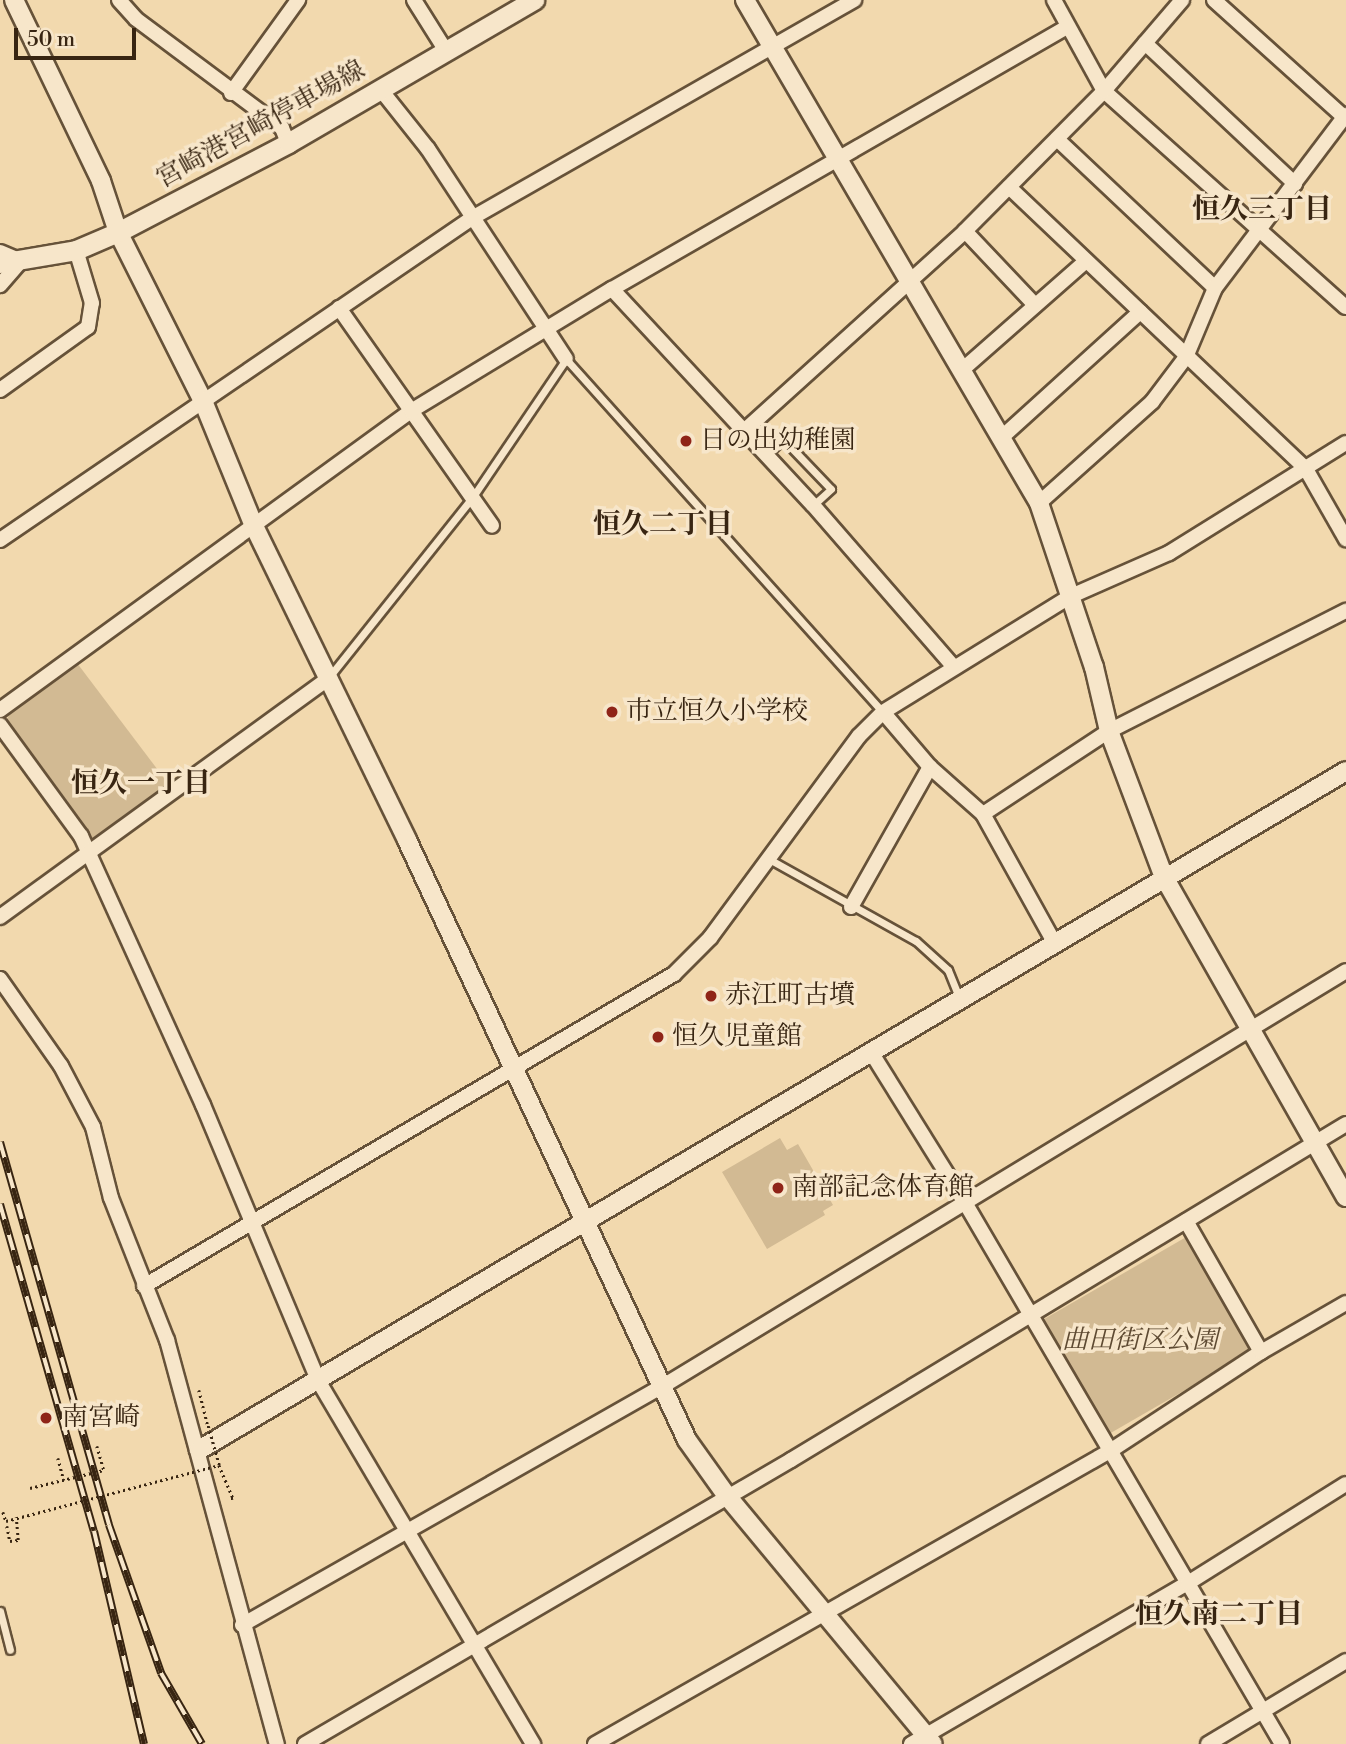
<!DOCTYPE html>
<meta charset="utf-8">
<style>
body{margin:0}
#map{position:relative;width:1346px;height:1744px;overflow:hidden;background:#f2d9ae;font-family:"Libre Bodoni","Noto Serif JP",serif}
div>[style]{position:absolute}
.green>*{inset:0;background:#d2ba93;transform-origin:0 0}
.path>*{height:2.5px;margin-top:-1.25px;transform-origin:0;background:repeating-linear-gradient(90deg,#382512 0 2px,transparent 0 5.5px)}
.roads{filter:drop-shadow(2px 0 #665239) drop-shadow(-2px 0 #665239) drop-shadow(0 2px #665239) drop-shadow(0 -2px #665239)}
.service>*{height:7px;margin:-3.5px;padding:0 3.5px;transform-origin:3.5px;border-radius:3.5px;background:#f7e6ca}
.minor>*{height:14px;margin:-7px;padding:0 7px;transform-origin:7px;border-radius:7px;background:#f7e6ca}
.tertiary>*{height:18px;margin:-9px;padding:0 9px;transform-origin:9px;border-radius:9px;background:#f7e6ca}
.secondary>*{height:19px;margin:-9.5px;padding:0 9.5px;transform-origin:9.5px;border-radius:9.5px;background:#f7e6ca}
.rail>*{height:8px;margin-top:-4px;transform-origin:0;background:repeating-linear-gradient(90deg,#f7e6ca 0 16px,#382512 0 32px);box-sizing:border-box;border-block:2px solid #382512}
.path-bridge>*{height:2.5px;margin-top:-1.25px;transform-origin:0;background:repeating-linear-gradient(90deg,#382512 0 2px,transparent 0 5.5px)}
.dots>*{width:19px;height:19px;translate:-50% -50%;box-sizing:border-box;border:4px solid #f7e6ca;border-radius:50%}
span{translate:-50% -50%;white-space:nowrap;text-align:center;line-height:1.15;-webkit-text-stroke:7px #f7e6ca;paint-order:stroke}
.street-label{font-size:26px;color:#382512}
.poi-label{font-size:26px;color:#382512}
.left{translate:0 -50%;text-align:left}
.park-label{font-size:26px;color:#5e4a32;font-style:italic}
.neighbourhood-label{font-size:28px;color:#382512;font-weight:700}
.scale{position:absolute;left:14px;top:28px;width:122px;height:32px;box-sizing:border-box;border:4px solid #382512;border-top:0;padding-left:9px;font-size:21px;line-height:24px;white-space:nowrap;color:#382512;-webkit-text-stroke:5px #f7e6ca;paint-order:stroke}
</style>
<div id="map">
<div class="green">
<i style="clip-path:polygon(77px 663px,170px 786px,99px 838px,91px 839px,5px 724px,9px 715px)"></i>
<i style="clip-path:polygon(780px 1138px,787px 1150px,798px 1144px,833px 1205px,823px 1211px,825px 1215px,767px 1249px,722px 1172px)"></i>
<i style="left:1188px;top:1236px;width:132px;height:167px;rotate:60deg"></i>
</div>
<div class="path">
<i style="left:199px;top:1390px;width:37px;rotate:76deg"></i>
<i style="left:97px;top:1446px;width:25px;rotate:74deg"></i>
<i style="left:58px;top:1458px;width:23px;rotate:75deg"></i>
<i style="left:219px;top:1465px;width:36px;rotate:67deg"></i>
<i style="left:233px;top:1498px;width:5px;rotate:158deg"></i>
<i style="left:7px;top:1526px;width:15px;rotate:79deg"></i>
<i style="left:10px;top:1541px;width:8px;rotate:-7deg"></i>
<i style="left:18px;top:1540px;width:23px;rotate:-95deg"></i>
</div>
<div class="roads">
<div class="service">
<i style="left:766px;top:455px;width:23px;rotate:-43deg"></i>
<i style="left:783px;top:439px;width:69px;rotate:46.2deg"></i>
<i style="left:831px;top:489px;width:24px;rotate:138deg"></i>
<i style="left:329px;top:677px;width:229px;rotate:-51.4deg"></i>
<i style="left:472px;top:498px;width:168px;rotate:-55.9deg"></i>
<i style="left:566px;top:359px;width:474px;rotate:48.1deg"></i>
<i style="left:769px;top:859px;width:168px;rotate:29.2deg"></i>
<i style="left:916px;top:941px;width:43px;rotate:42.2deg"></i>
<i style="left:948px;top:970px;width:29px;rotate:68deg"></i>
<i style="left:0;top:1611px;width:40px;rotate:75.6deg"></i>
</div>
<div class="minor">
<i style="left:119px;top:0;width:25px;rotate:48deg"></i>
<i style="left:136px;top:19px;width:182px;rotate:36.7deg"></i>
<i style="left:282px;top:128px;width:16px;rotate:68deg"></i>
<i style="left:414px;top:0;width:60px;rotate:57.9deg"></i>
<i style="left:1054px;top:0;width:104px;rotate:61.2deg"></i>
<i style="left:1104px;top:91px;width:324px;rotate:41.8deg"></i>
<i style="left:1214px;top:0;width:175px;rotate:42deg"></i>
<i style="left:1145px;top:43px;width:206px;rotate:43.2deg"></i>
<i style="left:381px;top:90px;width:75px;rotate:51.5deg"></i>
<i style="left:428px;top:149px;width:251px;rotate:56.7deg"></i>
<i style="left:231px;top:93px;width:115px;rotate:-54.2deg"></i>
<i style="left:1057px;top:139px;width:217px;rotate:43.3deg"></i>
<i style="left:1009px;top:187px;width:410px;rotate:43.5deg"></i>
<i style="left:1306px;top:469px;width:81px;rotate:60.3deg"></i>
<i style="left:965px;top:231px;width:102px;rotate:46.6deg"></i>
<i style="left:0;top:252px;width:23px;rotate:23deg"></i>
<i style="left:21px;top:261px;width:32px;rotate:131deg"></i>
<i style="left:612px;top:289px;width:295px;rotate:47.1deg"></i>
<i style="left:813px;top:505px;width:215px;rotate:49deg"></i>
<i style="left:339px;top:308px;width:266px;rotate:54.9deg"></i>
<i style="left:962px;top:370px;width:165px;rotate:-41.3deg"></i>
<i style="left:0;top:390px;width:108px;rotate:-35.6deg"></i>
<i style="left:88px;top:327px;width:24px;rotate:-81deg"></i>
<i style="left:92px;top:303px;width:55px;rotate:-106.8deg"></i>
<i style="left:744px;top:431px;width:298px;rotate:-42.1deg"></i>
<i style="left:965px;top:231px;width:197px;rotate:-45.2deg"></i>
<i style="left:1104px;top:91px;width:120px;rotate:-49.4deg"></i>
<i style="left:1001px;top:438px;width:188px;rotate:-42.2deg"></i>
<i style="left:1039px;top:503px;width:152px;rotate:-41.8deg"></i>
<i style="left:1152px;top:402px;width:56px;rotate:-52.9deg"></i>
<i style="left:1186px;top:357px;width:75px;rotate:-67.2deg"></i>
<i style="left:1215px;top:288px;width:217px;rotate:-52.9deg"></i>
<i style="left:0;top:540px;width:571px;rotate:-34.3deg"></i>
<i style="left:472px;top:218px;width:440px;rotate:-29.7deg"></i>
<i style="left:0;top:710px;width:508px;rotate:-36.04deg"></i>
<i style="left:411px;top:411px;width:235px;rotate:-31.3deg"></i>
<i style="left:612px;top:289px;width:525px;rotate:-29.93deg"></i>
<i style="left:883px;top:712px;width:72px;rotate:49.5deg"></i>
<i style="left:930px;top:767px;width:71px;rotate:41.6deg"></i>
<i style="left:983px;top:814px;width:146px;rotate:61deg"></i>
<i style="left:0;top:725px;width:137px;rotate:53.9deg"></i>
<i style="left:81px;top:836px;width:295px;rotate:65.6deg"></i>
<i style="left:203px;top:1105px;width:300px;rotate:67.3deg"></i>
<i style="left:319px;top:1382px;width:421px;rotate:59.4deg"></i>
<i style="left:983px;top:814px;width:151px;rotate:-33.4deg"></i>
<i style="left:1109px;top:731px;width:266px;rotate:-26.9deg"></i>
<i style="left:851px;top:907px;width:161px;rotate:-60.6deg"></i>
<i style="left:0;top:917px;width:405px;rotate:-36deg"></i>
<i style="left:0;top:979px;width:106px;rotate:55deg"></i>
<i style="left:61px;top:1066px;width:69px;rotate:62.3deg"></i>
<i style="left:93px;top:1127px;width:73px;rotate:75.8deg"></i>
<i style="left:111px;top:1198px;width:153px;rotate:68.5deg"></i>
<i style="left:167px;top:1340px;width:419px;rotate:74.8deg"></i>
<i style="left:871px;top:1052px;width:181px;rotate:58.1deg"></i>
<i style="left:967px;top:1206px;width:623px;rotate:59.65deg"></i>
<i style="left:1186px;top:1221px;width:151px;rotate:60.2deg"></i>
<i style="left:144px;top:1286px;width:615px;rotate:-30.48deg"></i>
<i style="left:674px;top:974px;width:51px;rotate:-45deg"></i>
<i style="left:710px;top:938px;width:251px;rotate:-53.6deg"></i>
<i style="left:859px;top:736px;width:34px;rotate:-45deg"></i>
<i style="left:883px;top:712px;width:219px;rotate:-31.7deg"></i>
<i style="left:1069px;top:597px;width:109px;rotate:-23.7deg"></i>
<i style="left:1169px;top:553px;width:208px;rotate:-31.9deg"></i>
<i style="left:242px;top:1625px;width:484px;rotate:-29.6deg"></i>
<i style="left:663px;top:1386px;width:799px;rotate:-31.28deg"></i>
<i style="left:305px;top:1744px;width:563px;rotate:-30.3deg"></i>
<i style="left:791px;top:1460px;width:649px;rotate:-31.19deg"></i>
<i style="left:595px;top:1744px;width:593px;rotate:-29.64deg"></i>
<i style="left:1110px;top:1451px;width:181px;rotate:-33.3deg"></i>
<i style="left:1261px;top:1352px;width:98px;rotate:-30deg"></i>
<i style="left:911px;top:1744px;width:320px;rotate:-30.2deg"></i>
<i style="left:1188px;top:1583px;width:186px;rotate:-32.1deg"></i>
<i style="left:1208px;top:1744px;width:161px;rotate:-31deg"></i>
</div>
<div class="tertiary">
<i style="left:14px;top:0;width:201px;rotate:64.3deg"></i>
<i style="left:101px;top:181px;width:54px;rotate:71.6deg"></i>
<i style="left:118px;top:232px;width:189px;rotate:63.3deg"></i>
<i style="left:203px;top:401px;width:135px;rotate:67.8deg"></i>
<i style="left:254px;top:526px;width:349px;rotate:64deg"></i>
<i style="left:407px;top:840px;width:662px;rotate:64.98deg"></i>
<i style="left:687px;top:1440px;width:69px;rotate:54.5deg"></i>
<i style="left:727px;top:1496px;width:322px;rotate:50.3deg"></i>
<i style="left:745px;top:0;width:583px;rotate:59.69deg"></i>
<i style="left:1039px;top:503px;width:173px;rotate:71.5deg"></i>
<i style="left:1094px;top:667px;width:66px;rotate:76.8deg"></i>
<i style="left:1109px;top:731px;width:156px;rotate:69.4deg"></i>
<i style="left:1164px;top:877px;width:368px;rotate:60.4deg"></i>
<i style="left:199px;top:1450px;width:1333px;rotate:-30.62deg"></i>
</div>
<div class="secondary">
<i style="left:0;top:263px;width:77px;rotate:-9.7deg"></i>
<i style="left:76px;top:250px;width:46px;rotate:-23.2deg"></i>
<i style="left:118px;top:232px;width:192px;rotate:-27.6deg"></i>
<i style="left:288px;top:143px;width:285px;rotate:-30.2deg"></i>
</div>
</div>
<div class="rail">
<i style="left:0;top:1142px;width:398px;rotate:74.1deg"></i>
<i style="left:109px;top:1525px;width:157px;rotate:70.6deg"></i>
<i style="left:161px;top:1673px;width:82px;rotate:60deg"></i>
<i style="left:0;top:1204px;width:340px;rotate:74deg"></i>
<i style="left:94px;top:1531px;width:219px;rotate:76.8deg"></i>
</div>
<div class="path-bridge">
<i style="left:30px;top:1488px;width:76px;rotate:-13.7deg"></i>
<i style="left:3px;top:1512px;width:9px;rotate:72deg"></i>
<i style="left:6px;top:1521px;width:220px;rotate:-14.7deg"></i>
<i style="left:219px;top:1465px;width:41px;rotate:-105.8deg"></i>
</div>
<div class="dots">
<i style="left:686px;top:441px;background:#8f2418"></i>
<i style="left:612px;top:712px;background:#8f2418"></i>
<i style="left:711px;top:996px;background:#8f2418"></i>
<i style="left:658px;top:1037px;background:#8f2418"></i>
<i style="left:778px;top:1188px;background:#8f2418"></i>
<i style="left:46px;top:1418px;background:#8f2418"></i>
</div>
<div class="street-label">
<span style="left:261px;top:125px;rotate:-29deg">宮崎港宮崎停車場線</span>
</div>
<div class="poi-label">
<span class="left" style="left:700px;top:441px">日の出幼稚園</span>
<span class="left" style="left:626px;top:712px">市立恒久小学校</span>
<span class="left" style="left:725px;top:996px">赤江町古墳</span>
<span class="left" style="left:672px;top:1037px">恒久児童館</span>
<span class="left" style="left:792px;top:1188px">南部記念体育館</span>
<span class="left" style="left:62px;top:1418px">南宮崎</span>
</div>
<div class="park-label">
<span style="left:1140px;top:1341px">曲田街区公園</span>
</div>
<div class="neighbourhood-label">
<span style="left:1262px;top:210px">恒久三丁目</span>
<span style="left:663px;top:525px">恒久二丁目</span>
<span style="left:141px;top:784px">恒久一丁目</span>
<span style="left:1219px;top:1615px">恒久南二丁目</span>
</div>
<div class="scale">50 m</div>
</div>
